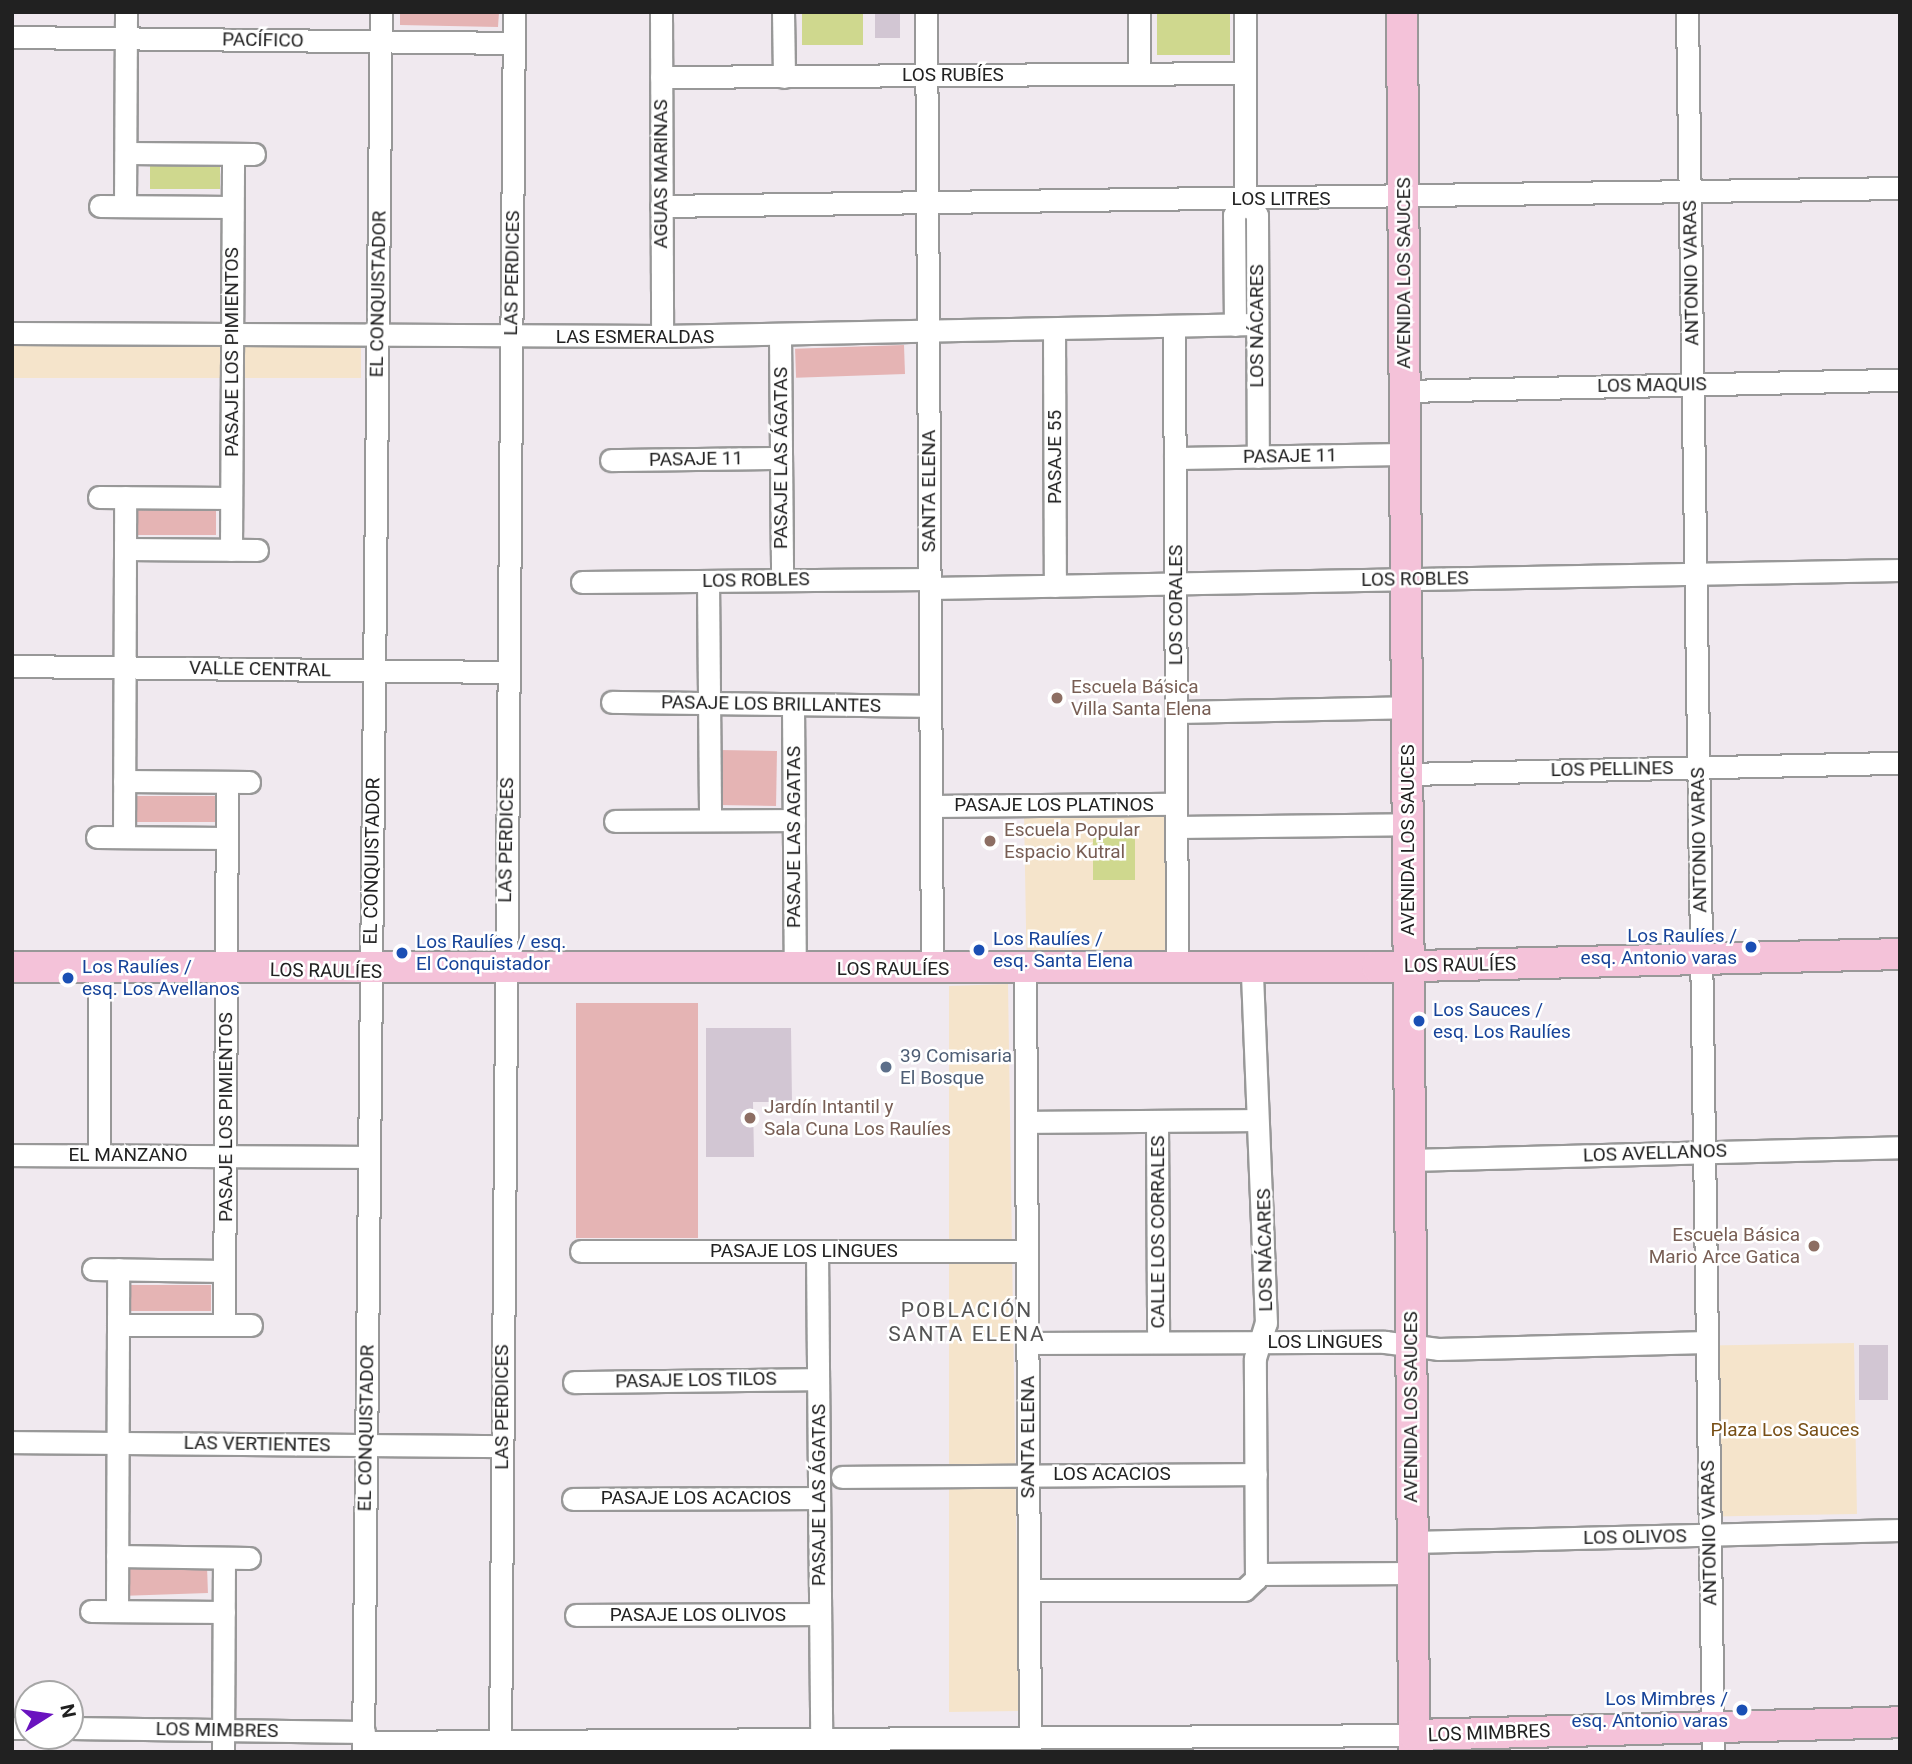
<!DOCTYPE html>
<meta charset="utf-8">
<style>
body{margin:0}
#map{position:relative;width:1912px;height:1764px;overflow:hidden;background:#f0e9ef;font-family:Roboto,sans-serif}
div>[style]{position:absolute}
.grass>*{inset:0;background:#e5b4b4;transform-origin:0 0}
.park>*{inset:0;background:#f5e4cb;transform-origin:0 0}
.pitch>*{inset:0;background:#cfd88e;transform-origin:0 0}
.building>*{inset:0;background:#d2c6d3;transform-origin:0 0}
.roads{filter:drop-shadow(2px 0 #989898) drop-shadow(-2px 0 #989898) drop-shadow(0 2px #989898) drop-shadow(0 -2px #989898)}
.street>*{height:21px;margin:-10.5px;padding:0 10.5px;transform-origin:10.5px;border-radius:10.5px;background:#fff}
.secondary>*{height:30px;margin:-15px;padding:0 15px;transform-origin:15px;border-radius:15px;background:#f4c2d9}
.dots>*{width:19px;height:19px;translate:-50% -50%;box-sizing:border-box;border:4px solid #fff;border-radius:50%}
span{translate:-50% -50%;white-space:nowrap;text-align:center;line-height:1.15;-webkit-text-stroke:5px #fff;paint-order:stroke}
.street-label{font-size:19px;color:#212121}
.education-label{font-size:19px;color:#785e54}
.left{translate:0 -50%;text-align:left}
.right{translate:-100% -50%;text-align:right}
.transit-label{font-size:19px;color:#164399}
.service-label{font-size:19px;color:#4e5e75}
.park-label{font-size:19px;color:#784f16}
.neighbourhood-label{font-size:21px;color:#545454;letter-spacing:2px}
.frame{position:absolute;inset:0;border:14px solid #212121;pointer-events:none}
.north{position:absolute;left:14px;top:1680px;width:70px;height:70px;box-sizing:border-box;background:#fff;border:2px solid #a6a6a6;border-radius:50%;rotate:78deg;font-size:19px;font-weight:700;line-height:28px;text-align:center;color:#212121}
.north::after{content:'';display:block;margin:auto;width:24px;height:32px;background:#6a13bf;clip-path:polygon(50% 0,100% 100%,50% 72%,0 100%)}
</style>
<div id="map">
<div class="grass">
<i style="clip-path:polygon(400px 12px,499px 12px,498px 27px,400px 25px)"></i>
<i style="left:904px;top:345px;width:29px;height:109px;rotate:88deg"></i>
<i style="left:216px;top:509px;width:26px;height:82px;rotate:90deg"></i>
<i style="left:719px;top:750px;width:58px;height:55px;rotate:1deg"></i>
<i style="left:135px;top:796px;width:82px;height:26px"></i>
<i style="left:576px;top:1003px;width:122px;height:235px"></i>
<i style="left:211px;top:1285px;width:26px;height:81px;rotate:90deg"></i>
<i style="left:207px;top:1566px;width:27px;height:81px;rotate:88deg"></i>
</div>
<div class="park">
<i style="left:12px;top:341px;width:349px;height:37px"></i>
<i style="left:1166px;top:811px;width:142px;height:142px;rotate:89deg"></i>
<i style="clip-path:polygon(1008px 984px,1019px 1711px,949px 1712px,949px 986px)"></i>
<i style="left:1854px;top:1343px;width:171px;height:141px;rotate:89deg"></i>
</div>
<div class="pitch">
<i style="left:802px;top:12px;width:61px;height:33px"></i>
<i style="left:1157px;top:12px;width:73px;height:43px"></i>
<i style="left:150px;top:164px;width:70px;height:25px"></i>
<i style="left:1093px;top:829px;width:42px;height:51px"></i>
</div>
<div class="building">
<i style="left:875px;top:12px;width:25px;height:26px"></i>
<i style="clip-path:polygon(706px 1028px,791px 1028px,792px 1102px,753px 1102px,754px 1157px,706px 1157px)"></i>
<i style="left:1859px;top:1345px;width:29px;height:55px"></i>
</div>
<div class="roads">
<div class="street">
<i style="left:661px;top:12px;width:324px;rotate:89.8deg"></i>
<i style="left:783px;top:12px;width:65px;rotate:89.1deg"></i>
<i style="left:926px;top:12px;width:957px;rotate:89.64deg"></i>
<i style="left:1687px;top:12px;width:1740px;rotate:89.14deg"></i>
<i style="left:12px;top:37px;width:502px;rotate:0.68deg"></i>
<i style="left:1139px;top:74px;width:62px;rotate:-90deg"></i>
<i style="left:661px;top:77px;width:584px;rotate:-0.39deg"></i>
<i style="left:126px;top:153px;width:128px;rotate:0.4deg"></i>
<i style="left:1245px;top:199px;width:20px;rotate:53deg"></i>
<i style="left:1257px;top:215px;width:242px;rotate:89.8deg"></i>
<i style="left:100px;top:206px;width:132px;rotate:0.4deg"></i>
<i style="left:125px;top:206px;width:194px;rotate:-89.7deg"></i>
<i style="left:661px;top:206px;width:1239px;rotate:-0.83deg"></i>
<i style="left:1235px;top:325px;width:110px;rotate:-90.5deg"></i>
<i style="left:1234px;top:215px;width:19px;rotate:-55deg"></i>
<i style="left:1245px;top:199px;width:187px;rotate:-90deg"></i>
<i style="left:1174px;top:326px;width:642px;rotate:89.73deg"></i>
<i style="left:1054px;top:329px;width:257px;rotate:89.8deg"></i>
<i style="left:12px;top:333px;width:650px;rotate:0.26deg"></i>
<i style="left:662px;top:336px;width:595px;rotate:-1.16deg"></i>
<i style="left:780px;top:336px;width:244px;rotate:89.5deg"></i>
<i style="left:1405px;top:391px;width:495px;rotate:-1.3deg"></i>
<i style="left:1175px;top:458px;width:230px;rotate:-1deg"></i>
<i style="left:611px;top:460px;width:170px;rotate:-0.7deg"></i>
<i style="left:99px;top:497px;width:132px;rotate:0.4deg"></i>
<i style="left:125px;top:549px;width:132px;rotate:0.4deg"></i>
<i style="left:231px;top:550px;width:396px;rotate:-89.7deg"></i>
<i style="left:708px;top:581px;width:239px;rotate:89.5deg"></i>
<i style="left:582px;top:582px;width:348px;rotate:-0.5deg"></i>
<i style="left:930px;top:588px;width:970px;rotate:-1.06deg"></i>
<i style="left:12px;top:666px;width:496px;rotate:0.7deg"></i>
<i style="left:612px;top:702px;width:318px;rotate:0.7deg"></i>
<i style="left:793px;top:705px;width:265px;rotate:89.6deg"></i>
<i style="left:1176px;top:712px;width:231px;rotate:-1.2deg"></i>
<i style="left:1407px;top:774px;width:493px;rotate:-1.3deg"></i>
<i style="left:124px;top:781px;width:125px;rotate:0.5deg"></i>
<i style="left:931px;top:806px;width:245px;rotate:-0.5deg"></i>
<i style="left:615px;top:821px;width:179px;rotate:-0.3deg"></i>
<i style="left:1176px;top:827px;width:232px;rotate:-0.7deg"></i>
<i style="left:97px;top:837px;width:130px;rotate:0.4deg"></i>
<i style="left:124px;top:837px;width:340px;rotate:-89.8deg"></i>
<i style="left:1025px;top:969px;width:768px;rotate:89.63deg"></i>
<i style="left:1157px;top:1121px;width:221px;rotate:89.7deg"></i>
<i style="left:1026px;top:1122px;width:228px;rotate:-0.5deg"></i>
<i style="left:12px;top:1155px;width:357px;rotate:0.3deg"></i>
<i style="left:99px;top:1155px;width:186px;rotate:-90deg"></i>
<i style="left:1410px;top:1160px;width:490px;rotate:-1.5deg"></i>
<i style="left:581px;top:1251px;width:446px"></i>
<i style="left:817px;top:1251px;width:488px;rotate:89.5deg"></i>
<i style="left:93px;top:1269px;width:131px;rotate:0.9deg"></i>
<i style="left:118px;top:1325px;width:133px"></i>
<i style="left:224px;top:1325px;width:543px;rotate:-89.68deg"></i>
<i style="left:1027px;top:1343px;width:358px;rotate:-0.2deg"></i>
<i style="left:1385px;top:1342px;width:53px;rotate:7.5deg"></i>
<i style="left:1438px;top:1349px;width:269px;rotate:-1.5deg"></i>
<i style="left:574px;top:1382px;width:244px;rotate:-0.7deg"></i>
<i style="left:12px;top:1442px;width:490px;rotate:0.5deg"></i>
<i style="left:842px;top:1477px;width:414px;rotate:-0.4deg"></i>
<i style="left:573px;top:1499px;width:246px;rotate:-0.2deg"></i>
<i style="left:1412px;top:1542px;width:488px;rotate:-1.4deg"></i>
<i style="left:117px;top:1556px;width:132px;rotate:0.9deg"></i>
<i style="left:1257px;top:1574px;width:156px;rotate:-0.4deg"></i>
<i style="left:1029px;top:1590px;width:215px"></i>
<i style="left:1244px;top:1590px;width:16px;rotate:-43deg"></i>
<i style="left:1256px;top:1579px;width:221px;rotate:-90.3deg"></i>
<i style="left:1255px;top:1358px;width:37px;rotate:-73deg"></i>
<i style="left:1266px;top:1323px;width:355px;rotate:-92.3deg"></i>
<i style="left:91px;top:1611px;width:133px;rotate:0.4deg"></i>
<i style="left:117px;top:1611px;width:342px;rotate:-89.8deg"></i>
<i style="left:576px;top:1615px;width:244px;rotate:-0.2deg"></i>
<i style="left:12px;top:1728px;width:16px"></i>
<i style="left:70px;top:1728px;width:294px;rotate:0.8deg"></i>
<i style="left:363px;top:1742px;width:1051px;rotate:-0.38deg"></i>
<i style="left:223px;top:1752px;width:194px;rotate:-89.7deg"></i>
<i style="left:363px;top:1752px;width:1740px;rotate:-89.41deg"></i>
<i style="left:500px;top:1752px;width:1740px;rotate:-89.54deg"></i>
</div>
<div class="secondary">
<i style="left:1402px;top:12px;width:1740px;rotate:89.6deg"></i>
<i style="left:12px;top:967px;width:1365px"></i>
<i style="left:1377px;top:967px;width:523px;rotate:-1.42deg"></i>
<i style="left:1414px;top:1735px;width:486px;rotate:-1.5deg"></i>
</div>
</div>
<div class="dots">
<i style="left:1057px;top:698px;background:#8d6e63"></i>
<i style="left:990px;top:841px;background:#8d6e63"></i>
<i style="left:1751px;top:947px;background:#1a4fb4"></i>
<i style="left:979px;top:950px;background:#1a4fb4"></i>
<i style="left:402px;top:953px;background:#1a4fb4"></i>
<i style="left:68px;top:978px;background:#1a4fb4"></i>
<i style="left:1419px;top:1021px;background:#1a4fb4"></i>
<i style="left:886px;top:1067px;background:#5c6f8a"></i>
<i style="left:750px;top:1118px;background:#8d6e63"></i>
<i style="left:1814px;top:1246px;background:#8d6e63"></i>
<i style="left:1742px;top:1710px;background:#1a4fb4"></i>
</div>
<div class="street-label">
<span style="left:263px;top:40px;rotate:1deg">PACÍFICO</span>
<span style="left:953px;top:75px">LOS RUBÍES</span>
<span style="left:661px;top:174px;rotate:-90deg">AGUAS MARINAS</span>
<span style="left:1281px;top:199px">LOS LITRES</span>
<span style="left:512px;top:273px;rotate:-89deg">LAS PERDICES</span>
<span style="left:1404px;top:273px;rotate:-90deg">AVENIDA LOS SAUCES</span>
<span style="left:1691px;top:273px;rotate:-91deg">ANTONIO VARAS</span>
<span style="left:378px;top:294px;rotate:-89deg">EL CONQUISTADOR</span>
<span style="left:1257px;top:326px;rotate:-90deg">LOS NÁCARES</span>
<span style="left:635px;top:337px">LAS ESMERALDAS</span>
<span style="left:232px;top:352px;rotate:-90deg">PASAJE LOS PIMIENTOS</span>
<span style="left:1652px;top:385px;rotate:-1deg">LOS MAQUIS</span>
<span style="left:1290px;top:456px;rotate:-1deg">PASAJE 11</span>
<span style="left:1055px;top:457px;rotate:-90deg">PASAJE 55</span>
<span style="left:781px;top:458px;rotate:-90deg">PASAJE LAS ÁGATAS</span>
<span style="left:696px;top:459px;rotate:-1deg">PASAJE 11</span>
<span style="left:929px;top:491px;rotate:-90deg">SANTA ELENA</span>
<span style="left:1415px;top:579px;rotate:-1deg">LOS ROBLES</span>
<span style="left:756px;top:580px;rotate:-1deg">LOS ROBLES</span>
<span style="left:1176px;top:605px;rotate:-90deg">LOS CORALES</span>
<span style="left:260px;top:669px;rotate:1deg">VALLE CENTRAL</span>
<span style="left:771px;top:704px;rotate:1deg">PASAJE LOS BRILLANTES</span>
<span style="left:1612px;top:769px;rotate:-1deg">LOS PELLINES</span>
<span style="left:1054px;top:805px">PASAJE LOS PLATINOS</span>
<span style="left:794px;top:837px;rotate:-90deg">PASAJE LAS AGATAS</span>
<span style="left:506px;top:840px;rotate:-89deg">LAS PERDICES</span>
<span style="left:1408px;top:840px;rotate:-90deg">AVENIDA LOS SAUCES</span>
<span style="left:1699px;top:840px;rotate:-91deg">ANTONIO VARAS</span>
<span style="left:372px;top:861px;rotate:-89deg">EL CONQUISTADOR</span>
<span style="left:1460px;top:965px;rotate:-1deg">LOS RAULÍES</span>
<span style="left:893px;top:969px">LOS RAULÍES</span>
<span style="left:326px;top:971px;rotate:1deg">LOS RAULÍES</span>
<span style="left:226px;top:1117px;rotate:-90deg">PASAJE LOS PIMIENTOS</span>
<span style="left:1655px;top:1153px;rotate:-2deg">LOS AVELLANOS</span>
<span style="left:128px;top:1155px">EL MANZANO</span>
<span style="left:1158px;top:1232px;rotate:-90deg">CALLE LOS CORRALES</span>
<span style="left:1265px;top:1250px;rotate:-91deg">LOS NÁCARES</span>
<span style="left:804px;top:1251px">PASAJE LOS LINGUES</span>
<span style="left:1325px;top:1342px">LOS LINGUES</span>
<span style="left:696px;top:1380px;rotate:-1deg">PASAJE LOS TILOS</span>
<span style="left:502px;top:1407px;rotate:-90deg">LAS PERDICES</span>
<span style="left:1411px;top:1407px;rotate:-90deg">AVENIDA LOS SAUCES</span>
<span style="left:366px;top:1428px;rotate:-89deg">EL CONQUISTADOR</span>
<span style="left:1028px;top:1437px;rotate:-90deg">SANTA ELENA</span>
<span style="left:257px;top:1444px;rotate:1deg">LAS VERTIENTES</span>
<span style="left:1112px;top:1474px">LOS ACACIOS</span>
<span style="left:819px;top:1495px;rotate:-90deg">PASAJE LAS ÁGATAS</span>
<span style="left:696px;top:1498px">PASAJE LOS ACACIOS</span>
<span style="left:1709px;top:1533px;rotate:-91deg">ANTONIO VARAS</span>
<span style="left:1635px;top:1537px;rotate:-1deg">LOS OLIVOS</span>
<span style="left:698px;top:1615px">PASAJE LOS OLIVOS</span>
<span style="left:217px;top:1730px;rotate:1deg">LOS MIMBRES</span>
<span style="left:1489px;top:1733px;rotate:-2deg">LOS MIMBRES</span>
</div>
<div class="education-label">
<span class="left" style="left:1071px;top:698px">Escuela Básica<br>Villa Santa Elena</span>
<span class="left" style="left:1004px;top:841px">Escuela Popular<br>Espacio Kutral</span>
<span class="left" style="left:764px;top:1118px">Jardín Intantil y<br>Sala Cuna Los Raulíes</span>
<span class="right" style="left:1800px;top:1246px">Escuela Básica<br>Mario Arce Gatica</span>
</div>
<div class="transit-label">
<span class="right" style="left:1737px;top:947px">Los Raulíes /<br>esq. Antonio varas</span>
<span class="left" style="left:993px;top:950px">Los Raulíes /<br>esq. Santa Elena</span>
<span class="left" style="left:416px;top:953px">Los Raulíes / esq.<br>El Conquistador</span>
<span class="left" style="left:82px;top:978px">Los Raulíes /<br>esq. Los Avellanos</span>
<span class="left" style="left:1433px;top:1021px">Los Sauces /<br>esq. Los Raulíes</span>
<span class="right" style="left:1728px;top:1710px">Los Mimbres /<br>esq. Antonio varas</span>
</div>
<div class="service-label">
<span class="left" style="left:900px;top:1067px">39 Comisaria<br>El Bosque</span>
</div>
<div class="park-label">
<span style="left:1785px;top:1430px">Plaza Los Sauces</span>
</div>
<div class="neighbourhood-label">
<span style="left:967px;top:1322px">POBLACIÓN<br>SANTA ELENA</span>
</div>
<div class="frame"></div>
<div class="north">N</div>
</div>
